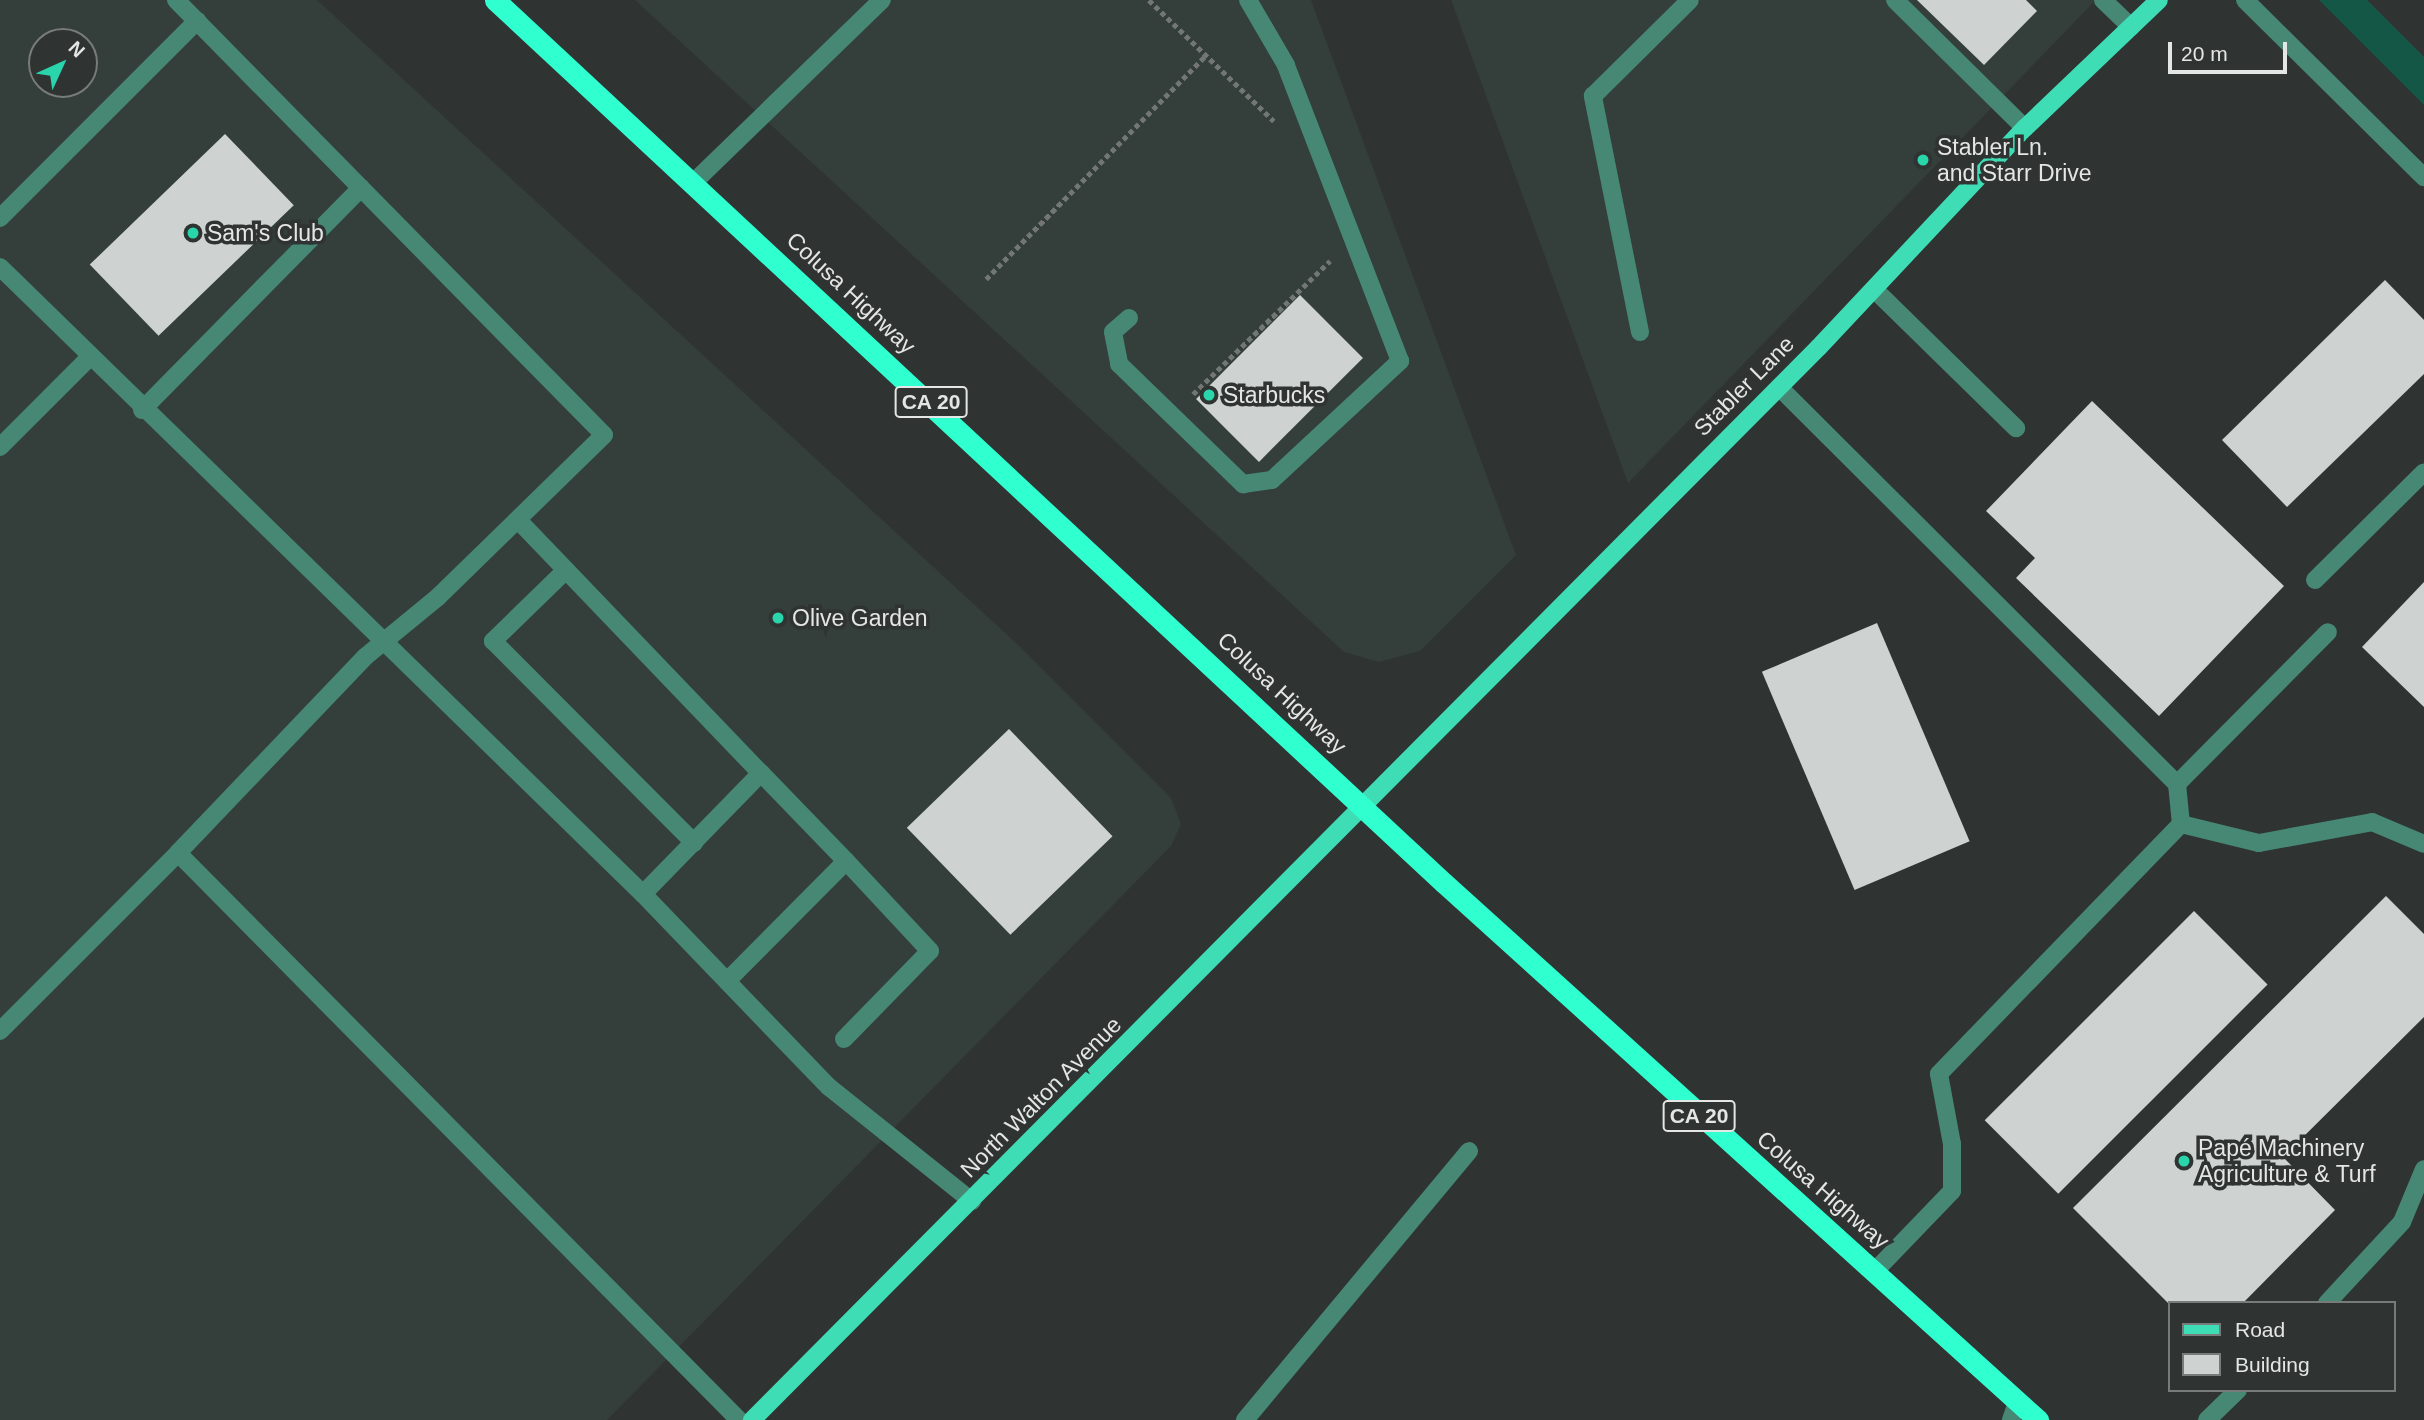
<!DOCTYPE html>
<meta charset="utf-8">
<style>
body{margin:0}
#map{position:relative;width:2424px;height:1420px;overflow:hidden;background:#2f3332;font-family:Arial,sans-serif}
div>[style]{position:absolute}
.built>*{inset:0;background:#343e3a}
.green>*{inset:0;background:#145746}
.building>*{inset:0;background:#ced3d1;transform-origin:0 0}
.path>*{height:4.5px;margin-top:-2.25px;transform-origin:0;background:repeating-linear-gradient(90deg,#727675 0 5px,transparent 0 8.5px)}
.minor>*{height:18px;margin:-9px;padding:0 9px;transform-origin:9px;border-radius:9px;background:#468874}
.major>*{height:18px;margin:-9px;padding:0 9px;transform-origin:9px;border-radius:9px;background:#3fddb5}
.highway>*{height:21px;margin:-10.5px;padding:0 10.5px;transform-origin:10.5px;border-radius:10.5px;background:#30ffcf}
.dots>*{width:19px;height:19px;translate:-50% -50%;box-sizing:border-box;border:4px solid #2f3332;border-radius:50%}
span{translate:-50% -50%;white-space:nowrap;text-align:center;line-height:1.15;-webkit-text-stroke:7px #2f3332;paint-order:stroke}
.shield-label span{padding:2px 5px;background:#2f3332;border:2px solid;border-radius:5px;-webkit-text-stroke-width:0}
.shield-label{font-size:21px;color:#e3e6e5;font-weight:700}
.poi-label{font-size:23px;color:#e3e6e5}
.left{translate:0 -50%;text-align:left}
.street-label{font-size:23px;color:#e3e6e5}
.legend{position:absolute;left:2168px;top:1301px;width:228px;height:91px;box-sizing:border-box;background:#2f3332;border:2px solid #777b7a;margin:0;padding:9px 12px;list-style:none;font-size:21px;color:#e3e6e5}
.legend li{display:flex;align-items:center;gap:14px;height:35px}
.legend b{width:35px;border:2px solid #777b7a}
.north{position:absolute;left:28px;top:28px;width:70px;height:70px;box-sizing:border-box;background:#2f3332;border:2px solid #777b7a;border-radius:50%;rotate:45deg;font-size:19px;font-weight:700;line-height:28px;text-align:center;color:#e3e6e5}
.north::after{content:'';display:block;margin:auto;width:24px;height:32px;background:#2ad5ac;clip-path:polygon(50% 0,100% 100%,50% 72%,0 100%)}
.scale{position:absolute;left:2168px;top:42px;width:119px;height:32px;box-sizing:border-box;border:4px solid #e3e6e5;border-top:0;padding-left:9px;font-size:21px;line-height:24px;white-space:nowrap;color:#e3e6e5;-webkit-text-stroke:5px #2f3332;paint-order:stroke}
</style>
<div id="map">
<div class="built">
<i style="clip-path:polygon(evenodd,0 0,317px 0,1015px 642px,1171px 798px,1181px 824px,1171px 846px,607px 1420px,0 1420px,0 0,42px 42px,84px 42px,84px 84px,42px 84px,42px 42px)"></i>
<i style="clip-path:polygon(635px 0,1311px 0,1516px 555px,1420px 651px,1379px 662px,1344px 652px)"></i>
<i style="clip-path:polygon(1451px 0,2096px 0,1628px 483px)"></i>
</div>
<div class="green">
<i style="clip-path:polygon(2319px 0,2367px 0,2424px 57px,2424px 105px)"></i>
</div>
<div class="building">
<i style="clip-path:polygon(1917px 0,2026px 0,2037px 11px,1984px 65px)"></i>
<i style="left:225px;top:134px;width:99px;height:188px;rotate:46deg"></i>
<i style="clip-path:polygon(2385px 280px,2424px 320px,2424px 374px,2287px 507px,2222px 440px)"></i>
<i style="left:1300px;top:295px;width:89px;height:147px;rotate:45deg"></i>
<i style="clip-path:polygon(2092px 401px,2284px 586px,2159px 716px,2016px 578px,2035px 558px,1986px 511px)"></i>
<i style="clip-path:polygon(2424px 582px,2424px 707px,2362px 647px)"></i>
<i style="left:1877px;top:623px;width:237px;height:125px;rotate:67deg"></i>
<i style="left:1009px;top:729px;width:149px;height:142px;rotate:46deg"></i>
<i style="clip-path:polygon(2386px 896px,2424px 934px,2424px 1017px,2283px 1157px,2335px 1210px,2243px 1303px,2170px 1305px,2073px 1208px)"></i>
<i style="left:2194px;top:911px;width:104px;height:296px;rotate:45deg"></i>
</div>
<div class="path">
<i style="left:1149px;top:0;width:174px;rotate:44.1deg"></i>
<i style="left:986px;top:279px;width:314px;rotate:-45.5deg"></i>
<i style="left:1193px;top:394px;width:191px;rotate:-44.2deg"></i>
</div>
<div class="minor">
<i style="left:176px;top:0;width:610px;rotate:45.46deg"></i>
<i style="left:604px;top:435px;width:232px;rotate:135.7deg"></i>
<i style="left:438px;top:597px;width:94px;rotate:140.6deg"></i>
<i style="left:365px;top:657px;width:271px;rotate:133.7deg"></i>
<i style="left:1895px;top:0;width:182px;rotate:44.6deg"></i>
<i style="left:2103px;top:0;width:39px;rotate:44deg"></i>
<i style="left:2245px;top:0;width:252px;rotate:44.7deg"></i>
<i style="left:693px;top:183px;width:263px;rotate:-44.1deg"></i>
<i style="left:0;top:218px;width:279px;rotate:-45deg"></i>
<i style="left:0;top:267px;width:898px;rotate:44.28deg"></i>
<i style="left:643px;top:894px;width:268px;rotate:46.1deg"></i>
<i style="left:829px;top:1087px;width:183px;rotate:38.6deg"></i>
<i style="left:1874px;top:289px;width:199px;rotate:44.4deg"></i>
<i style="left:1129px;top:318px;width:21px;rotate:139deg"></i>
<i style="left:1113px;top:332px;width:33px;rotate:79deg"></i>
<i style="left:1119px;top:364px;width:173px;rotate:44.1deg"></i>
<i style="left:1243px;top:484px;width:29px;rotate:-8deg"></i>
<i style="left:1272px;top:480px;width:175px;rotate:-42.9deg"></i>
<i style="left:1400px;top:361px;width:317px;rotate:-111.1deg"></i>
<i style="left:1286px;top:65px;width:75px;rotate:-120.3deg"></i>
<i style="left:1640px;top:332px;width:241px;rotate:-101.3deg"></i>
<i style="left:1593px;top:96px;width:136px;rotate:-44.7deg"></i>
<i style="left:1779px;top:387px;width:562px;rotate:44.93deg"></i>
<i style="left:2177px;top:784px;width:40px;rotate:84.3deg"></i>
<i style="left:2181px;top:824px;width:348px;rotate:134.1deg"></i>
<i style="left:1939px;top:1074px;width:71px;rotate:79.5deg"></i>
<i style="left:1952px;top:1144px;width:47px;rotate:90deg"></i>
<i style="left:1952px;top:1191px;width:110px;rotate:133.9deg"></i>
<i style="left:142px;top:410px;width:312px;rotate:-45.4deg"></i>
<i style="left:0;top:447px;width:127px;rotate:-45deg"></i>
<i style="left:518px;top:520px;width:351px;rotate:46.2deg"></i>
<i style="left:761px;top:773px;width:169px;rotate:134.3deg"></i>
<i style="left:566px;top:570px;width:102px;rotate:135.8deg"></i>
<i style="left:493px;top:641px;width:285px;rotate:45.1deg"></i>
<i style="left:2315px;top:580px;width:153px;rotate:-44.7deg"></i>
<i style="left:2177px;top:784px;width:214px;rotate:-45.2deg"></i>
<i style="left:2181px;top:824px;width:80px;rotate:13.7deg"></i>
<i style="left:2259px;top:843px;width:115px;rotate:-10.5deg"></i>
<i style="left:2372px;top:822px;width:56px;rotate:22.9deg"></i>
<i style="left:727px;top:981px;width:169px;rotate:-45.2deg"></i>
<i style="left:846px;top:861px;width:122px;rotate:-134deg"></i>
<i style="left:0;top:1031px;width:252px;rotate:-45deg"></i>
<i style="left:178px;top:853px;width:798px;rotate:45.3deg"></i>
<i style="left:844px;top:1039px;width:123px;rotate:-45.7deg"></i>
<i style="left:930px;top:951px;width:123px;rotate:-133deg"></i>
<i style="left:2327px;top:1303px;width:110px;rotate:-47.2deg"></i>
<i style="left:2402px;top:1222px;width:57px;rotate:-67.5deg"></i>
<i style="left:1245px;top:1420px;width:350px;rotate:-50.2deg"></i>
<i style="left:2011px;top:1420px;width:21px;rotate:-71deg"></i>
<i style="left:2207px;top:1420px;width:43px;rotate:-44.1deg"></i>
</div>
<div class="major">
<i style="left:752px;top:1420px;width:1513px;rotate:-45.16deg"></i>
<i style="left:1819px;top:347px;width:301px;rotate:-46.8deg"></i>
<i style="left:2025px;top:128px;width:185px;rotate:-43.7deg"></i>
</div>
<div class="highway">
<i style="left:495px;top:0;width:1296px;rotate:42.94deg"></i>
<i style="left:1444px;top:883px;width:801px;rotate:42.11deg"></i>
</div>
<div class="dots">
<i style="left:1923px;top:160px;background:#2ad5ac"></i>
<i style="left:193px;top:233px;background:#2ad5ac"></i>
<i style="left:1209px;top:395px;background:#2ad5ac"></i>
<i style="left:778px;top:618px;background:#2ad5ac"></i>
<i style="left:2184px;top:1161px;background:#2ad5ac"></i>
</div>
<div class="shield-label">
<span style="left:931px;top:402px">CA 20</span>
<span style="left:1699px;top:1116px">CA 20</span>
</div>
<div class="poi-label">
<span class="left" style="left:1937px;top:160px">Stabler Ln.<br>and Starr Drive</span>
<span class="left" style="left:207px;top:233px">Sam's Club</span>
<span class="left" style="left:1223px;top:395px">Starbucks</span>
<span class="left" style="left:792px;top:618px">Olive Garden</span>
<span class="left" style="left:2198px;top:1161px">Papé Machinery<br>Agriculture &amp; Turf</span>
</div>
<div class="street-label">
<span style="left:851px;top:293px;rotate:43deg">Colusa Highway</span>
<span style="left:1744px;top:386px;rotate:-45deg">Stabler Lane</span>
<span style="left:1282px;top:693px;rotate:43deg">Colusa Highway</span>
<span style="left:1041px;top:1097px;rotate:-45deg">North Walton Avenue</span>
<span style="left:1823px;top:1190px;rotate:41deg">Colusa Highway</span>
</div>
<ul class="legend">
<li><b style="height:9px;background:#3fddb5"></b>Road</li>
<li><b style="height:19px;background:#ced3d1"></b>Building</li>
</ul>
<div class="north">N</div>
<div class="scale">20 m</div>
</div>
